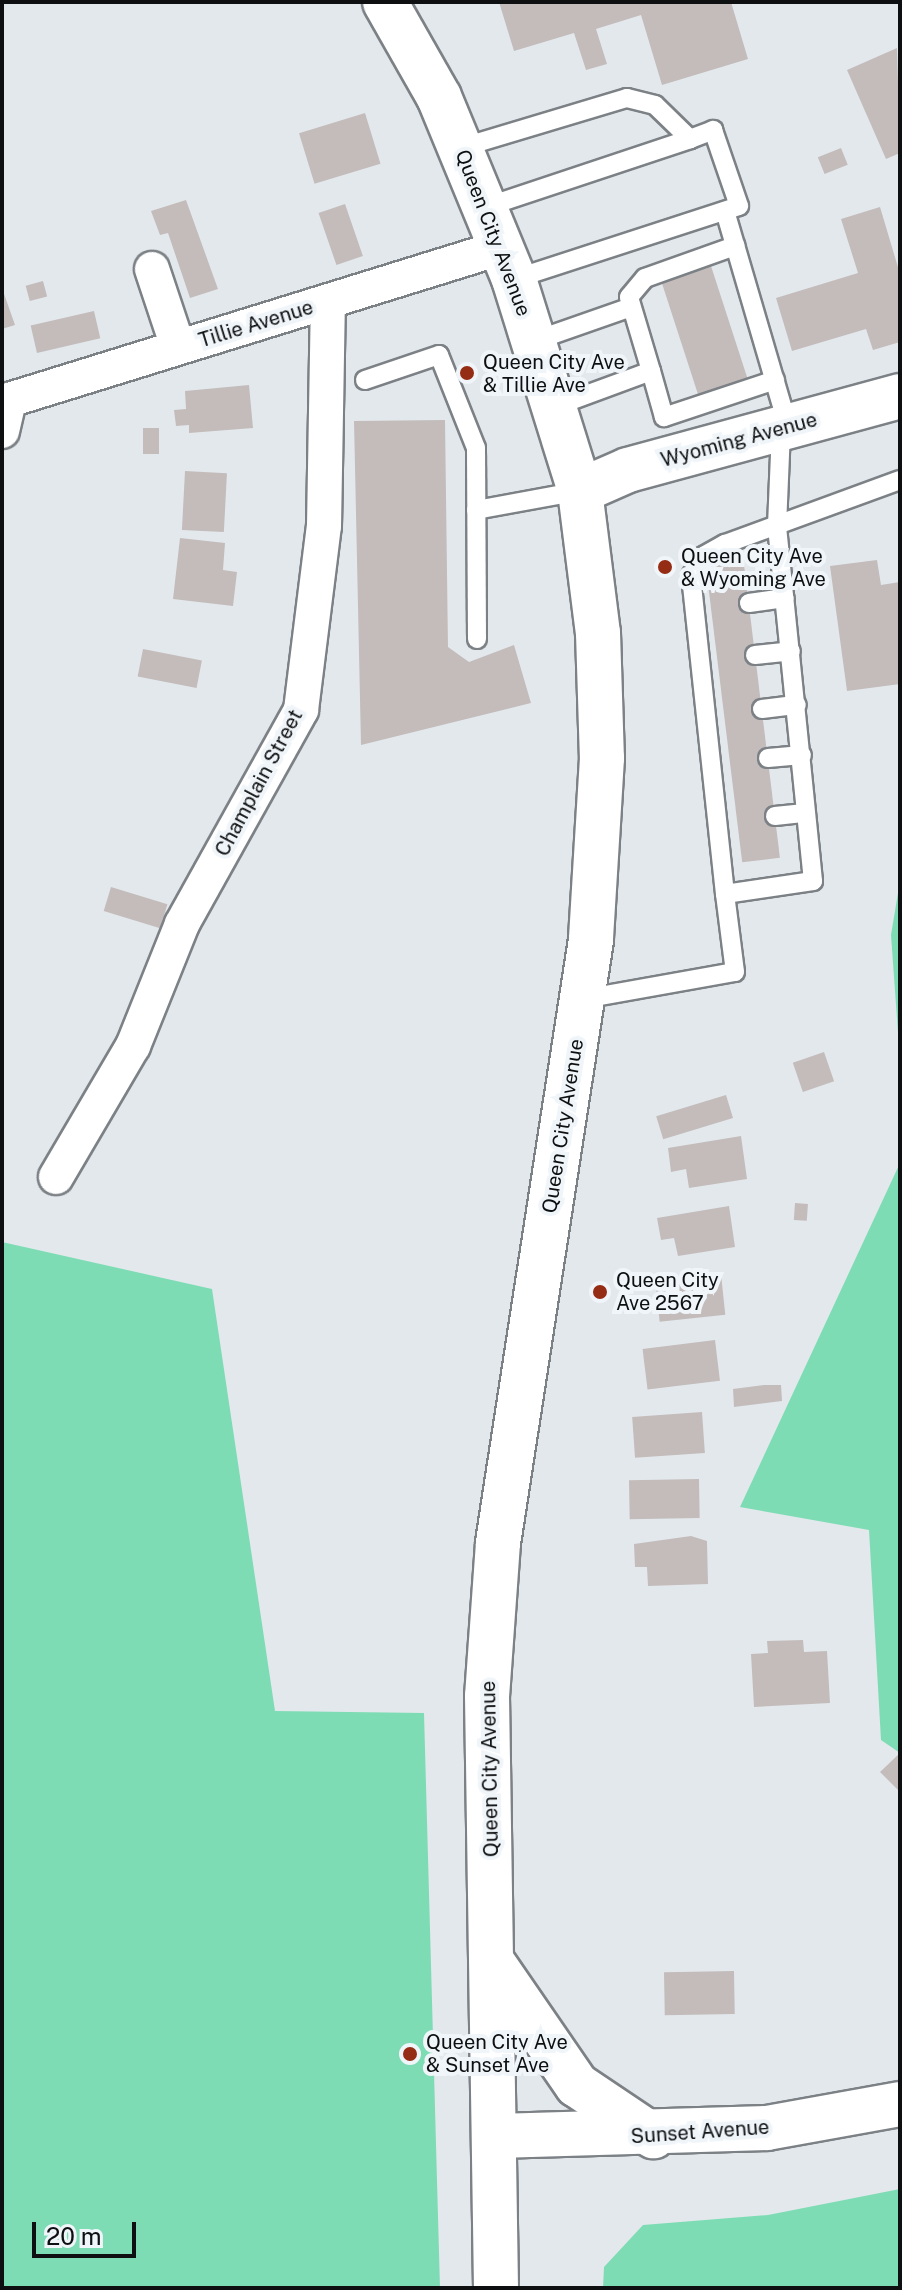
<!DOCTYPE html>
<style>
body{margin:0}
#map{position:relative;width:902px;height:2290px;overflow:hidden;background:#e3e8ed;font-family:"Public Sans",sans-serif}
div>[style]{position:absolute}
.green>*{inset:0;background:#7edcb4}
.building>*{inset:0;background:#c3bcbb;transform-origin:0 0}
.roads{filter:drop-shadow(2px 0 #7c8186) drop-shadow(-2px 0 #7c8186) drop-shadow(0 2px #7c8186) drop-shadow(0 -2px #7c8186)}
.service>*{height:18px;margin:-9px;padding:0 9px;transform-origin:9px;border-radius:9px;background:#fff}
.minor>*{height:34px;margin:-17px;padding:0 17px;transform-origin:17px;border-radius:17px;background:#fff}
.tertiary>*{height:44px;margin:-22px;padding:0 22px;transform-origin:22px;border-radius:22px;background:#fff}
.secondary>*{height:44px;margin:-22px;padding:0 22px;transform-origin:22px;border-radius:22px;background:#fff}
.dots>*{width:22px;height:22px;translate:-50% -50%;box-sizing:border-box;border:4px solid #f0f5fa;border-radius:50%}
span{translate:-50% -50%;white-space:nowrap;text-align:center;line-height:1.15;-webkit-text-stroke:8px #f0f5fa;paint-order:stroke}
.street-label{font-size:20px;color:#0d0f10}
.poi-label{font-size:20px;color:#0d0f10}
.left{translate:0 -50%;text-align:left}
.frame{position:absolute;inset:0;border:4px solid #0d0f10;pointer-events:none}
.scale{position:absolute;left:32px;top:2222px;width:104px;height:36px;box-sizing:border-box;border:4px solid #0d0f10;border-top:0;padding-left:10px;font-size:24px;line-height:28px;white-space:nowrap;color:#0d0f10;-webkit-text-stroke:6px #f0f5fa;paint-order:stroke}
</style>
<div id="map">
<div class="green">
<i style="clip-path:polygon(900px 881px,900px 1060px,891px 935px)"></i>
<i style="clip-path:polygon(900px 1163px,900px 1753px,881px 1740px,869px 1530px,740px 1507px)"></i>
<i style="clip-path:polygon(2px 1242px,212px 1289px,275px 1711px,424px 1713px,440px 2288px,2px 2288px)"></i>
<i style="clip-path:polygon(900px 2189px,900px 2288px,603px 2288px,604px 2267px,643px 2225px,768px 2215px)"></i>
</div>
<div class="building">
<i style="clip-path:polygon(499px 2px,731px 2px,748px 59px,662px 85px,641px 15px,596px 29px,607px 64px,586px 70px,574px 33px,514px 51px)"></i>
<i style="clip-path:polygon(897px 48px,900px 153px,886px 159px,847px 70px)"></i>
<i style="left:365px;top:113px;width:53px;height:69px;rotate:73deg"></i>
<i style="left:841px;top:148px;width:18px;height:25px;rotate:68deg"></i>
<i style="clip-path:polygon(186px 200px,218px 289px,190px 298px,168px 233px,160px 235px,151px 211px)"></i>
<i style="left:345px;top:204px;width:55px;height:28px;rotate:71deg"></i>
<i style="clip-path:polygon(880px 207px,900px 274px,900px 342px,873px 350px,866px 329px,792px 351px,776px 298px,858px 273px,841px 219px)"></i>
<i style="left:711px;top:266px;width:120px;height:52px;rotate:72deg"></i>
<i style="left:43px;top:281px;width:16px;height:18px;rotate:75deg"></i>
<i style="clip-path:polygon(2px 288px,15px 325px,2px 329px)"></i>
<i style="left:94px;top:311px;width:28px;height:65px;rotate:77deg"></i>
<i style="clip-path:polygon(249px 385px,253px 428px,189px 433px,189px 425px,176px 426px,174px 410px,186px 409px,185px 391px)"></i>
<i style="clip-path:polygon(445px 420px,448px 647px,469px 662px,514px 645px,531px 703px,361px 745px,354px 421px)"></i>
<i style="left:143px;top:428px;width:16px;height:26px"></i>
<i style="left:185px;top:471px;width:42px;height:59px;rotate:3deg"></i>
<i style="clip-path:polygon(180px 538px,225px 543px,223px 570px,237px 572px,233px 606px,173px 599px)"></i>
<i style="left:743px;top:557px;width:303px;height:38px;rotate:83deg"></i>
<i style="clip-path:polygon(877px 560px,881px 585px,900px 582px,900px 684px,847px 691px,830px 566px)"></i>
<i style="left:143px;top:649px;width:60px;height:28px;rotate:11deg"></i>
<i style="left:111px;top:887px;width:59px;height:25px;rotate:17deg"></i>
<i style="left:824px;top:1052px;width:31px;height:33px;rotate:71deg"></i>
<i style="left:726px;top:1095px;width:24px;height:73px;rotate:73deg"></i>
<i style="clip-path:polygon(741px 1136px,747px 1179px,689px 1188px,686px 1169px,671px 1172px,668px 1148px)"></i>
<i style="left:795px;top:1203px;width:13px;height:17px;rotate:4deg"></i>
<i style="clip-path:polygon(729px 1206px,735px 1247px,678px 1256px,674px 1238px,661px 1240px,657px 1218px)"></i>
<i style="left:721px;top:1274px;width:41px;height:66px;rotate:84deg"></i>
<i style="left:715px;top:1340px;width:41px;height:73px;rotate:83deg"></i>
<i style="clip-path:polygon(764px 1385px,781px 1385px,782px 1401px,734px 1407px,733px 1389px)"></i>
<i style="left:702px;top:1412px;width:41px;height:70px;rotate:86deg"></i>
<i style="left:699px;top:1479px;width:39px;height:70px;rotate:89deg"></i>
<i style="clip-path:polygon(691px 1536px,707px 1541px,708px 1584px,648px 1586px,647px 1567px,635px 1567px,634px 1544px)"></i>
<i style="clip-path:polygon(803px 1640px,804px 1652px,827px 1651px,830px 1703px,754px 1707px,751px 1654px,768px 1653px,767px 1641px)"></i>
<i style="clip-path:polygon(900px 1753px,900px 1792px,880px 1772px)"></i>
<i style="left:734px;top:1971px;width:43px;height:70px;rotate:89deg"></i>
</div>
<div class="roads">
<div class="service">
<i style="left:460px;top:148px;width:174px;rotate:-16.7deg"></i>
<i style="left:627px;top:98px;width:29px;rotate:14deg"></i>
<i style="left:655px;top:105px;width:49px;rotate:44.2deg"></i>
<i style="left:690px;top:139px;width:25px;rotate:-21deg"></i>
<i style="left:713px;top:130px;width:80px;rotate:71.1deg"></i>
<i style="left:739px;top:206px;width:237px;rotate:162deg"></i>
<i style="left:486px;top:207px;width:215px;rotate:-18.4deg"></i>
<i style="left:725px;top:211px;width:224px;rotate:73.7deg"></i>
<i style="left:534px;top:341px;width:103px;rotate:-19.3deg"></i>
<i style="left:651px;top:371px;width:77px;rotate:-106.6deg"></i>
<i style="left:629px;top:297px;width:25px;rotate:-50deg"></i>
<i style="left:645px;top:278px;width:96px;rotate:-19.6deg"></i>
<i style="left:365px;top:380px;width:78px;rotate:-18.7deg"></i>
<i style="left:439px;top:355px;width:100px;rotate:68.3deg"></i>
<i style="left:476px;top:448px;width:191px;rotate:89.7deg"></i>
<i style="left:556px;top:406px;width:101px;rotate:-20.2deg"></i>
<i style="left:651px;top:371px;width:48px;rotate:74.2deg"></i>
<i style="left:664px;top:417px;width:117px;rotate:-18.4deg"></i>
<i style="left:476px;top:510px;width:106px;rotate:-10.4deg"></i>
<i style="left:749px;top:603px;width:36px;rotate:-8deg"></i>
<i style="left:755px;top:655px;width:36px;rotate:-6deg"></i>
<i style="left:762px;top:709px;width:35px;rotate:-7deg"></i>
<i style="left:768px;top:758px;width:34px;rotate:-5deg"></i>
<i style="left:775px;top:816px;width:30px;rotate:-6deg"></i>
<i style="left:725px;top:894px;width:320px;rotate:-96.1deg"></i>
<i style="left:691px;top:576px;width:23px;rotate:-59deg"></i>
<i style="left:703px;top:556px;width:25px;rotate:-29deg"></i>
<i style="left:725px;top:544px;width:186px;rotate:-20.1deg"></i>
<i style="left:583px;top:999px;width:154px;rotate:-10.1deg"></i>
<i style="left:735px;top:972px;width:79px;rotate:-97.3deg"></i>
<i style="left:725px;top:894px;width:89px;rotate:-8.4deg"></i>
<i style="left:813px;top:881px;width:357px;rotate:-95.8deg"></i>
<i style="left:777px;top:526px;width:97px;rotate:-87.6deg"></i>
</div>
<div class="minor">
<i style="left:152px;top:269px;width:82px;rotate:71.6deg"></i>
<i style="left:2px;top:431px;width:32px;rotate:-77deg"></i>
<i style="left:9px;top:400px;width:517px;rotate:-17.21deg"></i>
<i style="left:56px;top:1177px;width:152px;rotate:-59.6deg"></i>
<i style="left:133px;top:1046px;width:131px;rotate:-68.1deg"></i>
<i style="left:182px;top:924px;width:245px;rotate:-60.9deg"></i>
<i style="left:301px;top:710px;width:185px;rotate:-82.9deg"></i>
<i style="left:324px;top:526px;width:223px;rotate:-89deg"></i>
</div>
<div class="tertiary">
<i style="left:580px;top:491px;width:52px;rotate:-23.6deg"></i>
<i style="left:628px;top:470px;width:282px;rotate:-15.2deg"></i>
<i style="left:493px;top:1963px;width:148px;rotate:55.5deg"></i>
<i style="left:577px;top:2085px;width:92px;rotate:33.9deg"></i>
<i style="left:497px;top:2136px;width:270px;rotate:-1.7deg"></i>
<i style="left:767px;top:2128px;width:135px;rotate:-10.2deg"></i>
</div>
<div class="secondary">
<i style="left:385px;top:2px;width:109px;rotate:60.4deg"></i>
<i style="left:439px;top:97px;width:197px;rotate:67.6deg"></i>
<i style="left:514px;top:279px;width:222px;rotate:72.7deg"></i>
<i style="left:580px;top:491px;width:143px;rotate:82.8deg"></i>
<i style="left:598px;top:633px;width:125px;rotate:88.2deg"></i>
<i style="left:602px;top:758px;width:182px;rotate:93.5deg"></i>
<i style="left:591px;top:940px;width:610px;rotate:98.77deg"></i>
<i style="left:498px;top:1543px;width:153px;rotate:94.1deg"></i>
<i style="left:487px;top:1696px;width:592px;rotate:89.13deg"></i>
</div>
</div>
<div class="dots">
<i style="left:467px;top:373px;background:#952c14"></i>
<i style="left:665px;top:567px;background:#952c14"></i>
<i style="left:600px;top:1292px;background:#952c14"></i>
<i style="left:410px;top:2054px;background:#952c14"></i>
</div>
<div class="street-label">
<span style="left:493px;top:233px;rotate:69deg">Queen City Avenue</span>
<span style="left:256px;top:324px;rotate:-17deg">Tillie Avenue</span>
<span style="left:739px;top:440px;rotate:-15deg">Wyoming Avenue</span>
<span style="left:259px;top:783px;rotate:-62deg">Champlain Street</span>
<span style="left:563px;top:1126px;rotate:-81deg">Queen City Avenue</span>
<span style="left:490px;top:1769px;rotate:-91deg">Queen City Avenue</span>
<span style="left:700px;top:2132px;rotate:-4deg">Sunset Avenue</span>
</div>
<div class="poi-label">
<span class="left" style="left:483px;top:374px">Queen City Ave<br>&amp; Tillie Ave</span>
<span class="left" style="left:681px;top:568px">Queen City Ave<br>&amp; Wyoming Ave</span>
<span class="left" style="left:616px;top:1292px">Queen City<br>Ave 2567</span>
<span class="left" style="left:426px;top:2054px">Queen City Ave<br>&amp; Sunset Ave</span>
</div>
<div class="frame"></div>
<div class="scale">20 m</div>
</div>
